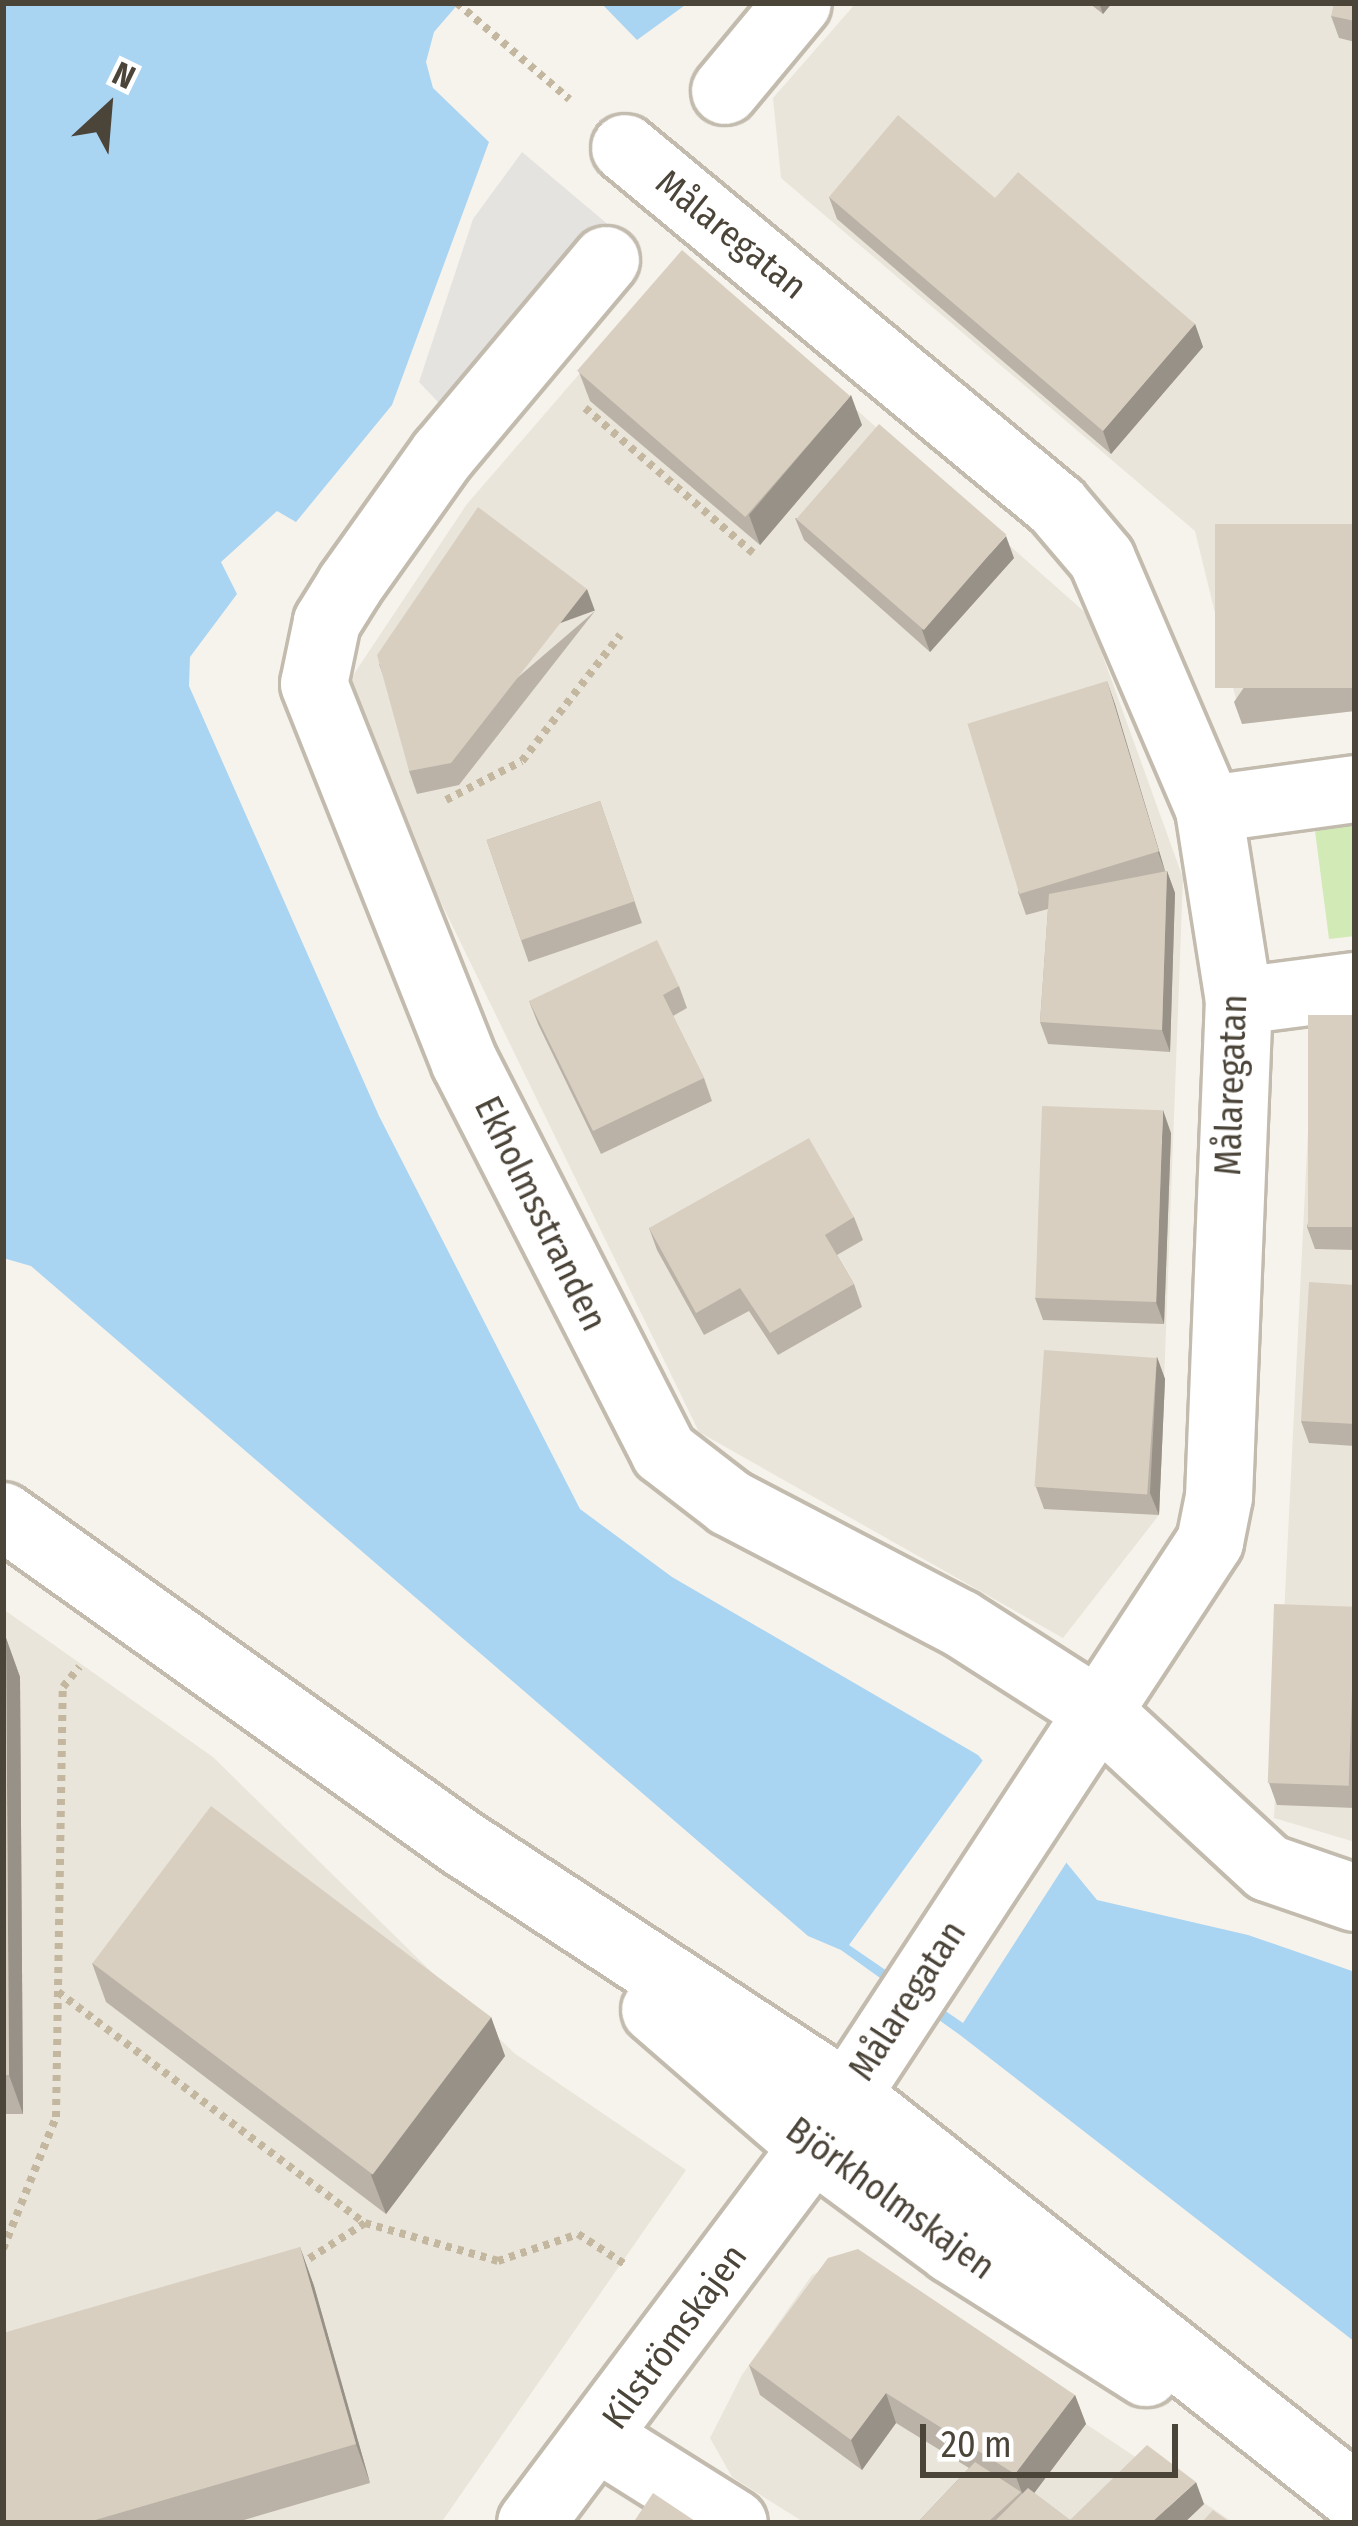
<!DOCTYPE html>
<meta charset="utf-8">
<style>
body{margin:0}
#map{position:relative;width:1358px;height:2526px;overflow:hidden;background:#f6f3ec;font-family:"Fira Sans Condensed",sans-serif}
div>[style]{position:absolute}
.residential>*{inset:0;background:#eae5da}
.green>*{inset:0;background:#d2eab5}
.parking>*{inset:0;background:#e5e3e0}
.water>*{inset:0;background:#a9d4f2}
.pier>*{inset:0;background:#f6f3ec}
.path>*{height:8px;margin-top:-4px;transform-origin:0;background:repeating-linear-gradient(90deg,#c4b79f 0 6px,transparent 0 12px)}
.roads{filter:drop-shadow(3px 0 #c2bbae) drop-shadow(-3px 0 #c2bbae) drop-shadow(0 3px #c2bbae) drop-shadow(0 -3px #c2bbae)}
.minor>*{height:66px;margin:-33px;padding:0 33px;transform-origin:33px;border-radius:33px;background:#fff}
.wall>*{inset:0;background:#bab2a6;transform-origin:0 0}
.shaded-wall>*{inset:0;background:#979187;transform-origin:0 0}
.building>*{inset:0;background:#d8cfc1;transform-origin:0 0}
span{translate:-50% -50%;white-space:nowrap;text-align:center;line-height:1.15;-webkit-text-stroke:9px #fff;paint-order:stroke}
.street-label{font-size:36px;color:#4b4439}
.frame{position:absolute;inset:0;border:6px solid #4b4439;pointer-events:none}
.north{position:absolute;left:48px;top:48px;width:120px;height:120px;-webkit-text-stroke:9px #fff;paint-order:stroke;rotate:26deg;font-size:33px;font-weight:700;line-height:48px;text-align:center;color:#4b4439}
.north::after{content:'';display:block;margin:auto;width:42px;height:54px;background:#4b4439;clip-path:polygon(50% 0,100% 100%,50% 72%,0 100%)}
.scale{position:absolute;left:920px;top:2424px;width:258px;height:54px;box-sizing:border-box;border:6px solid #4b4439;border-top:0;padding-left:15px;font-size:36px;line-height:42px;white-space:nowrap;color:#4b4439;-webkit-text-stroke:9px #fff;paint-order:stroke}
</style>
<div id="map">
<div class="residential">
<i style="clip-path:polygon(856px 3px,1355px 3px,1355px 711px,1242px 724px,1195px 531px,781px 178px,773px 98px)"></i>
<i style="clip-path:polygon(682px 255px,1088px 615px,1183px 878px,1159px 1515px,1063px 1638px,699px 1432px,340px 695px,467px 504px)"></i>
<i style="clip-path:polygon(1355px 1023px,1355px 1842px,1274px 1818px,1313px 1029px)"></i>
<i style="clip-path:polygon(3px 1609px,213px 1757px,514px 2053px,686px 2170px,441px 2523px,3px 2523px)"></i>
<i style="clip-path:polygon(852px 2256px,1086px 2424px,1234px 2523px,805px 2523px,732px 2477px,710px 2438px,742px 2375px,812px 2275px)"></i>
</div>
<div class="green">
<i style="clip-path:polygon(1355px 818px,1355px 936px,1329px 939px,1314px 823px)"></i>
</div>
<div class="parking">
<i style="clip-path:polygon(522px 152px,642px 253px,478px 444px,419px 382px,473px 219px)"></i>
</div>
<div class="water">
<i style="clip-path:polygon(3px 3px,459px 3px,434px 32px,426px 62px,433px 88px,489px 142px,392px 405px,296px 522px,277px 511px,221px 562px,237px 594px,190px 657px,189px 686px,379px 1116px,580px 1509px,672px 1577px,978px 1755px,1097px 1900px,1248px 1935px,1355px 1972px,1355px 2342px,960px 2035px,841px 1950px,808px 1936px,31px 1266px,3px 1258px)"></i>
<i style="clip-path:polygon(601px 3px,688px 3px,637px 40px)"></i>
</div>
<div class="pier">
<i style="clip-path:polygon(986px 1756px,1070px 1857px,963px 2023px,849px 1945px)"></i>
</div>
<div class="path">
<i style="left:457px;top:3px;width:148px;rotate:40.6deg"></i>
<i style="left:585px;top:408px;width:222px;rotate:40.8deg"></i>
<i style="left:446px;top:800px;width:85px;rotate:-27.2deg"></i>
<i style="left:522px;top:761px;width:160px;rotate:-52.1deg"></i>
<i style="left:58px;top:1992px;width:384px;rotate:37deg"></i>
<i style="left:365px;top:2223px;width:82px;rotate:147.5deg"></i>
<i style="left:365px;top:2223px;width:138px;rotate:15.9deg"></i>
<i style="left:498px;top:2261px;width:84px;rotate:-18.6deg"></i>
<i style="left:578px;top:2234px;width:57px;rotate:32.9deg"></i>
<i style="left:3px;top:2249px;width:142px;rotate:-68.1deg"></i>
<i style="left:56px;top:2117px;width:430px;rotate:-89.1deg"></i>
<i style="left:63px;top:1687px;width:26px;rotate:-51deg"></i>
</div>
<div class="roads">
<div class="minor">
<i style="left:725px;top:91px;width:114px;rotate:-50.3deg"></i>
<i style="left:606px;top:260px;width:253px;rotate:130deg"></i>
<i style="left:443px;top:454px;width:161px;rotate:125.4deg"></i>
<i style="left:350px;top:585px;width:44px;rotate:121.9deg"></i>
<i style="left:327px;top:622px;width:63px;rotate:101.8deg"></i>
<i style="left:314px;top:684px;width:408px;rotate:68.3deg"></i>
<i style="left:465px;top:1063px;width:437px;rotate:62.9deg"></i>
<i style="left:664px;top:1452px;width:83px;rotate:37.7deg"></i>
<i style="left:730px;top:1503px;width:259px;rotate:27.6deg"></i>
<i style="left:960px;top:1623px;width:165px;rotate:32.6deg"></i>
<i style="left:1099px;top:1712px;width:230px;rotate:42.7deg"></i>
<i style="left:1268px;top:1868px;width:92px;rotate:19deg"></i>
<i style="left:1209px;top:809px;width:147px;rotate:-7.8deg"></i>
<i style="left:1239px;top:1001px;width:117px;rotate:-7.4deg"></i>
<i style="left:3px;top:1516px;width:564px;rotate:35.47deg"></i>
<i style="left:462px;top:1843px;width:460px;rotate:33.2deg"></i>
<i style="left:847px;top:2095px;width:648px;rotate:38.36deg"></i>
<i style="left:655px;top:2010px;width:209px;rotate:40.9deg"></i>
<i style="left:813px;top:2147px;width:173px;rotate:36.5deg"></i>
<i style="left:952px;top:2250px;width:230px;rotate:32.4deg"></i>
<i style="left:600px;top:2439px;width:158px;rotate:32.1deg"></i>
<i style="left:531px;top:2523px;width:470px;rotate:-53.1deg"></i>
<i style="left:813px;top:2147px;width:724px;rotate:-56.73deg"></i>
<i style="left:1210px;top:1542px;width:46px;rotate:-78.7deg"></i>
<i style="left:1219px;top:1497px;width:496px;rotate:-87.7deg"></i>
<i style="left:1239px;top:1001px;width:194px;rotate:-98.9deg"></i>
<i style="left:1209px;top:809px;width:272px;rotate:-113.2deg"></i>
<i style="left:1102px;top:559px;width:70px;rotate:-130.3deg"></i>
<i style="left:1057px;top:506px;width:561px;rotate:-140.35deg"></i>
</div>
</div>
<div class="wall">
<i style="clip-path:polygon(1089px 3px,1112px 3px,1103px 14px)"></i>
<i style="clip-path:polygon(1355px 3px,1355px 42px,1339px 38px,1331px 16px)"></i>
<i style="clip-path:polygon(829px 197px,995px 198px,1195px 324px,1203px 347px,1111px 454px,837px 219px)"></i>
<i style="clip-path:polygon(579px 372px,862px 425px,760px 545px,590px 401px)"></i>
<i style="clip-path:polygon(795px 518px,1014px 558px,930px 652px,804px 540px)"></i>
<i style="clip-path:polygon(1355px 524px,1355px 711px,1242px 724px,1234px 702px)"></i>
<i style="clip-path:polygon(595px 611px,459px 785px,417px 794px,409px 771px)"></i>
<i style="clip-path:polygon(1107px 681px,1165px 871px,1167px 871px,1175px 893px,1170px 1052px,1048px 1044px,1040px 1022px,1048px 909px,1026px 915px,1018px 892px)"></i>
<i style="left:600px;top:801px;width:129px;height:120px;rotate:71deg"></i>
<i style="clip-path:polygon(679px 986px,687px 1008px,673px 1016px,704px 1078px,712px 1101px,601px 1154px,538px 1024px,529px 1001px)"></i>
<i style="clip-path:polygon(1355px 1015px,1355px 1250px,1315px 1249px,1307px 1227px)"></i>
<i style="clip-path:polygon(1171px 1133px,1164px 1324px,1043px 1320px,1035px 1298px)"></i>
<i style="clip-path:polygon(854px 1217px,863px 1240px,837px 1255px,854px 1284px,862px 1307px,778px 1355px,749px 1311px,704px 1335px,657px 1250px,649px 1228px)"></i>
<i style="clip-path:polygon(1355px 1285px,1355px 1446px,1309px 1443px,1301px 1421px)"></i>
<i style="clip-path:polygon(1157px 1357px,1165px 1379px,1159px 1515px,1044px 1509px,1036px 1487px)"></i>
<i style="clip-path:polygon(1355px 1607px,1355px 1808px,1277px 1805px,1269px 1783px)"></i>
<i style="clip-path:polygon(3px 1638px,6px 1638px,20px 1677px,23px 2114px,3px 2114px)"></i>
<i style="clip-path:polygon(92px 1963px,491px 2017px,505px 2056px,386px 2214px,106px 2002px)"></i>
<i style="clip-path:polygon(300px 2247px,314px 2286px,370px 2483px,234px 2523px,3px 2523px)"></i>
<i style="clip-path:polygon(749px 2365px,1075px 2395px,1086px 2424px,1034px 2493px,1070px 2520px,1204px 2504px,1184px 2523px,917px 2523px,969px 2468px,896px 2423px,862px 2470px,760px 2395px)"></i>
</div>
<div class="shaded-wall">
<i style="clip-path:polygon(1099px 3px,1112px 3px,1103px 14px)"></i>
<i style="clip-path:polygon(1195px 324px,1203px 347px,1111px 454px,1103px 431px)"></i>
<i style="clip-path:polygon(851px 395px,862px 425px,760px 545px,749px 515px)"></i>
<i style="clip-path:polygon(1006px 536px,1014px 558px,930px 652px,922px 630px)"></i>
<i style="left:587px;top:589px;width:23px;height:221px;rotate:70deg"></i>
<i style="clip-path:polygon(1107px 681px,1115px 704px,1166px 874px,1158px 852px)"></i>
<i style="clip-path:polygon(1167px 871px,1175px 893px,1170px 1052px,1162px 1030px)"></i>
<i style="clip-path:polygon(1163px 1110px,1171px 1133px,1164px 1324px,1156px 1302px)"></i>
<i style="clip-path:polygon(1157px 1357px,1165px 1379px,1159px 1515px,1150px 1493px)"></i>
<i style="clip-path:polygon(6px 1638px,20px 1677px,23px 2114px,9px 2075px)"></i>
<i style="clip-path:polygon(491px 2017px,505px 2056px,386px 2214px,371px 2175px)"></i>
<i style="clip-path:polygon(300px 2247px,314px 2286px,370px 2483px,356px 2444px)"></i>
<i style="clip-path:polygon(886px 2393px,896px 2423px,862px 2470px,851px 2440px)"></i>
<i style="clip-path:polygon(1075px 2395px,1086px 2424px,1026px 2504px,1015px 2474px)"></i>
<i style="clip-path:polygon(1196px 2482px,1204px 2504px,1184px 2523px,1151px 2523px)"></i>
</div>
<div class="building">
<i style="clip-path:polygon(1334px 3px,1355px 3px,1355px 21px,1331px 16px)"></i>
<i style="clip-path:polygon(898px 115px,995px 198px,1018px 172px,1195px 324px,1103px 431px,829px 197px)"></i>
<i style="left:682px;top:250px;width:223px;height:160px;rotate:41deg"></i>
<i style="left:879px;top:424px;width:169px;height:126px;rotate:41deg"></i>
<i style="clip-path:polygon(478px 507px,587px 589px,451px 763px,409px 771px,377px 655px)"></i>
<i style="left:1355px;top:524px;width:164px;height:140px;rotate:90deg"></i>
<i style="left:1107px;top:681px;width:178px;height:146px;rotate:73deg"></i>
<i style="left:600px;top:801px;width:106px;height:120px;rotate:71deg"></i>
<i style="clip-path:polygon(1167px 871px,1162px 1030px,1040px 1022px,1049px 894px)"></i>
<i style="clip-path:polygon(657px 940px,679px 986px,663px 995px,704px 1078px,593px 1131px,529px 1001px)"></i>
<i style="left:1308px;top:1015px;width:47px;height:212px"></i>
<i style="left:1042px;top:1106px;width:121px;height:192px;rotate:2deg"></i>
<i style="clip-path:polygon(809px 1138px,854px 1217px,825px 1235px,854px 1284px,770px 1333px,740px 1288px,696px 1313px,649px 1228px)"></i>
<i style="clip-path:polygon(1309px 1282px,1355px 1285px,1355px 1424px,1301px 1421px)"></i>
<i style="left:1044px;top:1350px;width:113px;height:137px;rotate:4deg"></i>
<i style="left:1274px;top:1604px;width:81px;height:179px;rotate:2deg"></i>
<i style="clip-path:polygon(3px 1638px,6px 1638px,9px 2075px,3px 2075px)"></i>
<i style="left:211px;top:1806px;width:351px;height:197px;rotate:37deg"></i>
<i style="clip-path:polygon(300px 2247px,356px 2444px,85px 2523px,3px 2523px,3px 2333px)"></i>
<i style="clip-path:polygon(858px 2249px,1075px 2395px,1015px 2474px,886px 2393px,851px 2440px,749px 2365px,828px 2258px)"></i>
<i style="clip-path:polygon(1147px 2445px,1196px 2482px,1151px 2523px,993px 2523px,1028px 2488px,1070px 2520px)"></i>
<i style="clip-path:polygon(975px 2462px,1021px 2492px,987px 2523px,917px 2523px)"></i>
<i style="clip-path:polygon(653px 2493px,698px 2523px,633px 2523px)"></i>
<i style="clip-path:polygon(1213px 2510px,1231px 2523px,1201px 2523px)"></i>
</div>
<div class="street-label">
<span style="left:731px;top:235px;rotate:39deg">Målaregatan</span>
<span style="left:1232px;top:1085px;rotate:-88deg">Målaregatan</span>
<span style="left:540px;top:1214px;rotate:64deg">Ekholmsstranden</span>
<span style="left:908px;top:2001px;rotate:-57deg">Målaregatan</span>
<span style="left:890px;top:2199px;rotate:36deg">Björkholmskajen</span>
<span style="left:675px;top:2337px;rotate:-54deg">Kilströmskajen</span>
</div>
<div class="frame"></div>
<div class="north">N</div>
<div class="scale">20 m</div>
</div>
